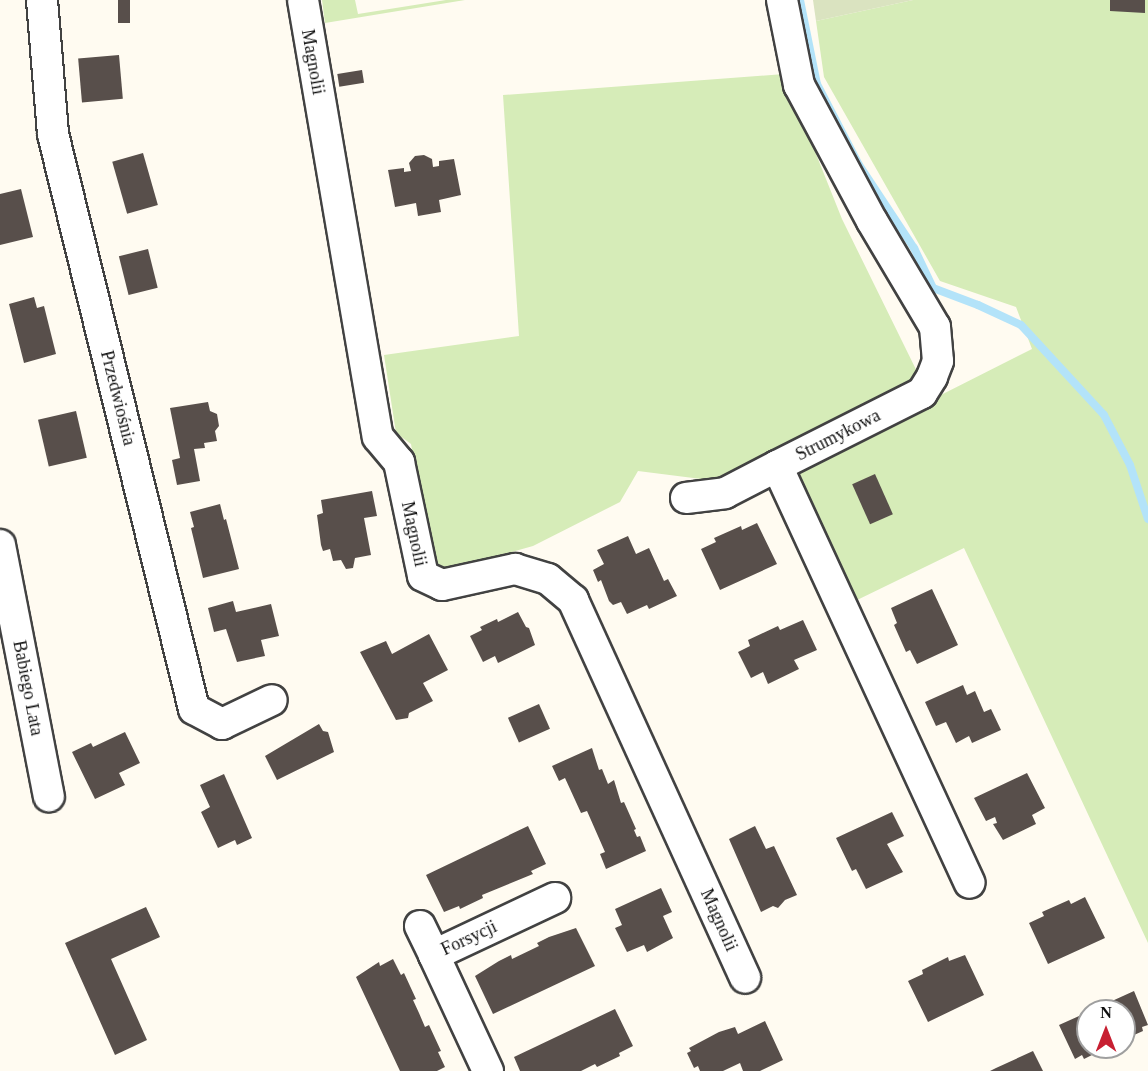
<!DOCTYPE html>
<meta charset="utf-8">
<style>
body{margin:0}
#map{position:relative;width:1148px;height:1071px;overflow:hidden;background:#fffbf1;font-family:"Times New Roman",serif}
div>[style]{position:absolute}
.green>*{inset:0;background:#d6ecb8}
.cemetery>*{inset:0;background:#dae3c0}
.stream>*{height:8px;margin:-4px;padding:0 4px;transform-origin:4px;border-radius:4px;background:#b3e3f9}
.building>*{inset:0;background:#584f4b;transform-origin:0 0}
.roads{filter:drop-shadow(2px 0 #424242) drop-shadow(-2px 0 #424242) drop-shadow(0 2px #424242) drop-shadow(0 -2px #424242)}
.minor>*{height:30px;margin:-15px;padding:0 15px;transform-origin:15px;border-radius:15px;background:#fff}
span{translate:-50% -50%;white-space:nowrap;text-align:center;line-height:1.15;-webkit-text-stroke:6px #fff;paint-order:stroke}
.street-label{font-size:18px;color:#0f0f0f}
.north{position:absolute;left:1076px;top:999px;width:60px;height:60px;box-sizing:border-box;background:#fff;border:2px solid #9f9f9f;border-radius:50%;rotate:0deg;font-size:16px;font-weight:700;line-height:24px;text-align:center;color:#0f0f0f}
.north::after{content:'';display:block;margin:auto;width:21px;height:27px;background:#c71f31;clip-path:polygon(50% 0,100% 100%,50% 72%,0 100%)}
</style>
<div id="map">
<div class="green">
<i style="clip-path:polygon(322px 0,355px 0,358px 14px,446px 0,465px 0,325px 23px)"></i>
<i style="clip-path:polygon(913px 0,1148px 0,1148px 943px,964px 548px,853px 602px,781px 449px,717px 481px,638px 471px,620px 502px,533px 546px,446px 570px,431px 561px,411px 444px,396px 433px,384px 355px,519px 336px,503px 95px,784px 74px,842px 219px,931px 400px,1032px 349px,1016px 307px,940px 281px,824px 77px,816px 21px)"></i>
</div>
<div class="cemetery">
<i style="clip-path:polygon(813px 0,913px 0,816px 21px)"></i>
</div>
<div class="stream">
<i style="left:800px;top:0;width:86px;rotate:78.6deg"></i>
<i style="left:817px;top:84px;width:91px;rotate:62.6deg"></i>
<i style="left:859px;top:165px;width:100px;rotate:56.5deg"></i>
<i style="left:914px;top:248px;width:44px;rotate:64.6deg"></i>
<i style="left:933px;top:288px;width:48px;rotate:20.7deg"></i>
<i style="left:978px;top:305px;width:47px;rotate:24.9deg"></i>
<i style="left:1021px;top:325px;width:122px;rotate:47.3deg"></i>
<i style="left:1104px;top:415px;width:56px;rotate:62.5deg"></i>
<i style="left:1130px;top:465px;width:57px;rotate:71.6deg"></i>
</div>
<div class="building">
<i style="left:118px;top:0;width:12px;height:23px"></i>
<i style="clip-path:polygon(1110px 0,1145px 0,1145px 13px,1110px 11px)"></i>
<i style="left:119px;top:55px;width:44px;height:41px;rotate:85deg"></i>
<i style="left:362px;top:70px;width:13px;height:25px;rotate:81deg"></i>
<i style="left:143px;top:153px;width:54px;height:32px;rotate:74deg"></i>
<i style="clip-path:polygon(424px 155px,432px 159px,433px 167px,439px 166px,439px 161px,454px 159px,461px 195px,439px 200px,441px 212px,418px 216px,416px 203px,395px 207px,388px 170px,404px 168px,404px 172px,411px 171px,409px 163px,415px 156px)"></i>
<i style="clip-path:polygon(21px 189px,33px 237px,0 245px,0 194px)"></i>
<i style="left:148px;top:249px;width:40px;height:30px;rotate:76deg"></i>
<i style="clip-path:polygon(34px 297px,37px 308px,44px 306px,56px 354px,24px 363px,9px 304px)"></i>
<i style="clip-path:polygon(208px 402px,210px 411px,217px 414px,219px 426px,215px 431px,217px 441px,204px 443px,205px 448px,194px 449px,200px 481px,177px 485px,172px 460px,180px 458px,170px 408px)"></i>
<i style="left:76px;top:411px;width:48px;height:39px;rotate:77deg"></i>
<i style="left:875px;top:474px;width:44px;height:25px;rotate:66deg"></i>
<i style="clip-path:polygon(372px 491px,377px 516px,364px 518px,371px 555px,355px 558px,353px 568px,346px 569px,341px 560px,333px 561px,330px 549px,323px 551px,321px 545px,317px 515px,323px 513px,321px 500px)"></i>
<i style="clip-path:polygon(220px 504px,224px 520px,226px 519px,239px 569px,203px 578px,191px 528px,194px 527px,190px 512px)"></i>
<i style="clip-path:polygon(757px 523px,777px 564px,720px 590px,701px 549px,716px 542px,714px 538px,741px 526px,742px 530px)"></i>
<i style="clip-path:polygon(628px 536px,636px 554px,649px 548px,664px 581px,668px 579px,677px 596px,649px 609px,647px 605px,627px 614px,621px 602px,613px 605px,609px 601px,601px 580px,598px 582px,593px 570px,604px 564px,597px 550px)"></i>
<i style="clip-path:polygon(932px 589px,958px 645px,917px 664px,910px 650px,906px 652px,894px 625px,897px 623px,891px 608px)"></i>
<i style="clip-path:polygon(233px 601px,236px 612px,271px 604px,279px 636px,261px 640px,265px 656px,237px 662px,226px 629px,214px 632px,208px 608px)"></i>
<i style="clip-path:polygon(518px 612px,526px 627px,529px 628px,535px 645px,498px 663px,495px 656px,483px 662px,470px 636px,482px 630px,480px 627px,497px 619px,498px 622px)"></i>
<i style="clip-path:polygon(803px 620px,817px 650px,794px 660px,799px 669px,768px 684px,763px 672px,751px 678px,738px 652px,750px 646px,748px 640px,778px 626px,780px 630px)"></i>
<i style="clip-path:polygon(429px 634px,448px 670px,423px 683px,433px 701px,409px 713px,408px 718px,396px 720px,360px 652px,386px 641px,392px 654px)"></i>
<i style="clip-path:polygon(963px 685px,967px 695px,975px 691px,984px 712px,991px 709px,1001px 730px,972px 743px,969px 736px,956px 743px,946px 722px,936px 726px,925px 702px)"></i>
<i style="left:539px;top:704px;width:27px;height:34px;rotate:66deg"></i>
<i style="clip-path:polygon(319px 724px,323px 731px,328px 732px,334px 752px,277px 780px,265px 756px)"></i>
<i style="clip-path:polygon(125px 732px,140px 763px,119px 773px,125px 785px,95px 799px,72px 752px,91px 743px,93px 747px)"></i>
<i style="clip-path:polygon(592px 748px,599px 770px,602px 769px,608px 784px,614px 780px,621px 803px,624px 802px,636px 829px,634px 830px,637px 837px,640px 836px,646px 851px,606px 869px,600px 854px,605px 852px,587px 811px,581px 813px,565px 778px,559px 781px,552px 766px)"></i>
<i style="clip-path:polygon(1027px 773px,1045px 808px,1032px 815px,1036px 824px,1003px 840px,993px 824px,997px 823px,995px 817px,986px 821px,974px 798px)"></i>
<i style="clip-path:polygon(224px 774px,252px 838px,237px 845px,235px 840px,218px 848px,201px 812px,210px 807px,200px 785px)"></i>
<i style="clip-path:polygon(892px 812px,904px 836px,887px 844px,903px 872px,866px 889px,856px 869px,852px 871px,836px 838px)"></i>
<i style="clip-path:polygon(528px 826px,546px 864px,531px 871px,533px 874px,482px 895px,483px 898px,460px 909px,459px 906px,444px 912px,426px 875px)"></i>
<i style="clip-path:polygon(755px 826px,766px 849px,774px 846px,797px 895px,785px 900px,778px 908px,773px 906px,761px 912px,729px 839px)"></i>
<i style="clip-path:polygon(661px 888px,672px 912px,663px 916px,673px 938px,647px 952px,644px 945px,627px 952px,615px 928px,622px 925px,615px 909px)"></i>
<i style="clip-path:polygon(1085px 897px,1105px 938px,1048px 964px,1029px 923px,1044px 916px,1042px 912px,1069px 900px,1071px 904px)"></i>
<i style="clip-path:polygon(146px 907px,160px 937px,111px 959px,147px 1040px,115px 1055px,65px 943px)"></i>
<i style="clip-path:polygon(576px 928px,595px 966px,493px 1014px,475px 976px,499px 961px,511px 955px,512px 959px,539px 946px,537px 943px,549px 937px)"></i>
<i style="clip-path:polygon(965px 955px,984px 995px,928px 1022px,908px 981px,923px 974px,922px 970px,948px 957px,949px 961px)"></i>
<i style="clip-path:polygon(393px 959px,401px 975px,404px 973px,416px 999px,413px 1000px,419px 1013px,425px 1027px,429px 1025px,441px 1051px,438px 1052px,445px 1067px,437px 1071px,400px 1071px,356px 977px,379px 962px,380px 966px)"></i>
<i style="clip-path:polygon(1134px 991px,1148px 1025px,1142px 1027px,1143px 1031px,1125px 1039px,1124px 1011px,1090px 1011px)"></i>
<i style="clip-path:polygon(615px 1009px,633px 1046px,619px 1053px,620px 1056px,597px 1067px,595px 1064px,581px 1071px,520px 1071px,514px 1057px)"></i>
<i style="clip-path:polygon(1088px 1012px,1088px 1047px,1101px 1047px,1102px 1050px,1084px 1059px,1082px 1055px,1075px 1059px,1059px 1025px)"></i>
<i style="clip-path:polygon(765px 1021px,783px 1060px,760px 1071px,743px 1071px,740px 1063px,723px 1071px,700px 1071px,698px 1066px,694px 1068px,687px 1053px,691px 1051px,689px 1048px,719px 1032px,735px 1027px,738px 1034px)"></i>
<i style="clip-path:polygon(1033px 1051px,1043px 1071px,990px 1071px,996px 1068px)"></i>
</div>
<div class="roads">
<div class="minor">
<i style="left:42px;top:0;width:134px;rotate:85.3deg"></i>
<i style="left:53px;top:134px;width:592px;rotate:76.22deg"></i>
<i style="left:194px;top:709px;width:32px;rotate:28deg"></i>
<i style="left:222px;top:724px;width:55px;rotate:-25.6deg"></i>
<i style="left:303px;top:0;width:443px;rotate:80.3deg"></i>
<i style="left:378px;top:437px;width:33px;rotate:50deg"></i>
<i style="left:399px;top:462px;width:116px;rotate:78.1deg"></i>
<i style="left:423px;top:576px;width:21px;rotate:25deg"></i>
<i style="left:442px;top:585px;width:75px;rotate:-12.4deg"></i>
<i style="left:515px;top:569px;width:34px;rotate:17deg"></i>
<i style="left:548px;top:579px;width:33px;rotate:40deg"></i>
<i style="left:573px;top:600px;width:415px;rotate:65.5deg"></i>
<i style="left:782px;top:0;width:87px;rotate:78.7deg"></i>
<i style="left:799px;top:85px;width:154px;rotate:61.8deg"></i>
<i style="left:872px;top:221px;width:123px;rotate:59.3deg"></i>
<i style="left:935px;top:327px;width:34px;rotate:85deg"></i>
<i style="left:938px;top:361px;width:17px;rotate:111deg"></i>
<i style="left:932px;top:377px;width:19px;rotate:122deg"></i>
<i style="left:922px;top:393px;width:162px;rotate:153.3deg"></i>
<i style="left:777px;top:466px;width:459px;rotate:65.2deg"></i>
<i style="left:686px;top:498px;width:39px;rotate:-7deg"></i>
<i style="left:725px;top:493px;width:59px;rotate:-27.4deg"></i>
<i style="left:0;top:545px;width:256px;rotate:79deg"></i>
<i style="left:420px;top:926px;width:32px;rotate:64deg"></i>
<i style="left:488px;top:1071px;width:128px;rotate:-115deg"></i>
<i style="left:434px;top:955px;width:134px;rotate:-25.2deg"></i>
</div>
</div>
<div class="street-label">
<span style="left:313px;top:62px;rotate:80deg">Magnolii</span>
<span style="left:118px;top:398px;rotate:76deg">Przedwiośnia</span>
<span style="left:838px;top:435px;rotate:-27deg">Strumykowa</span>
<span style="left:414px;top:534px;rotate:78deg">Magnolii</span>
<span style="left:28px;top:688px;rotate:79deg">Babiego Lata</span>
<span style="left:719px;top:920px;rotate:66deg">Magnolii</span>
<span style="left:469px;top:938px;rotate:-25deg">Forsycji</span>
</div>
<div class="north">N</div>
</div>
